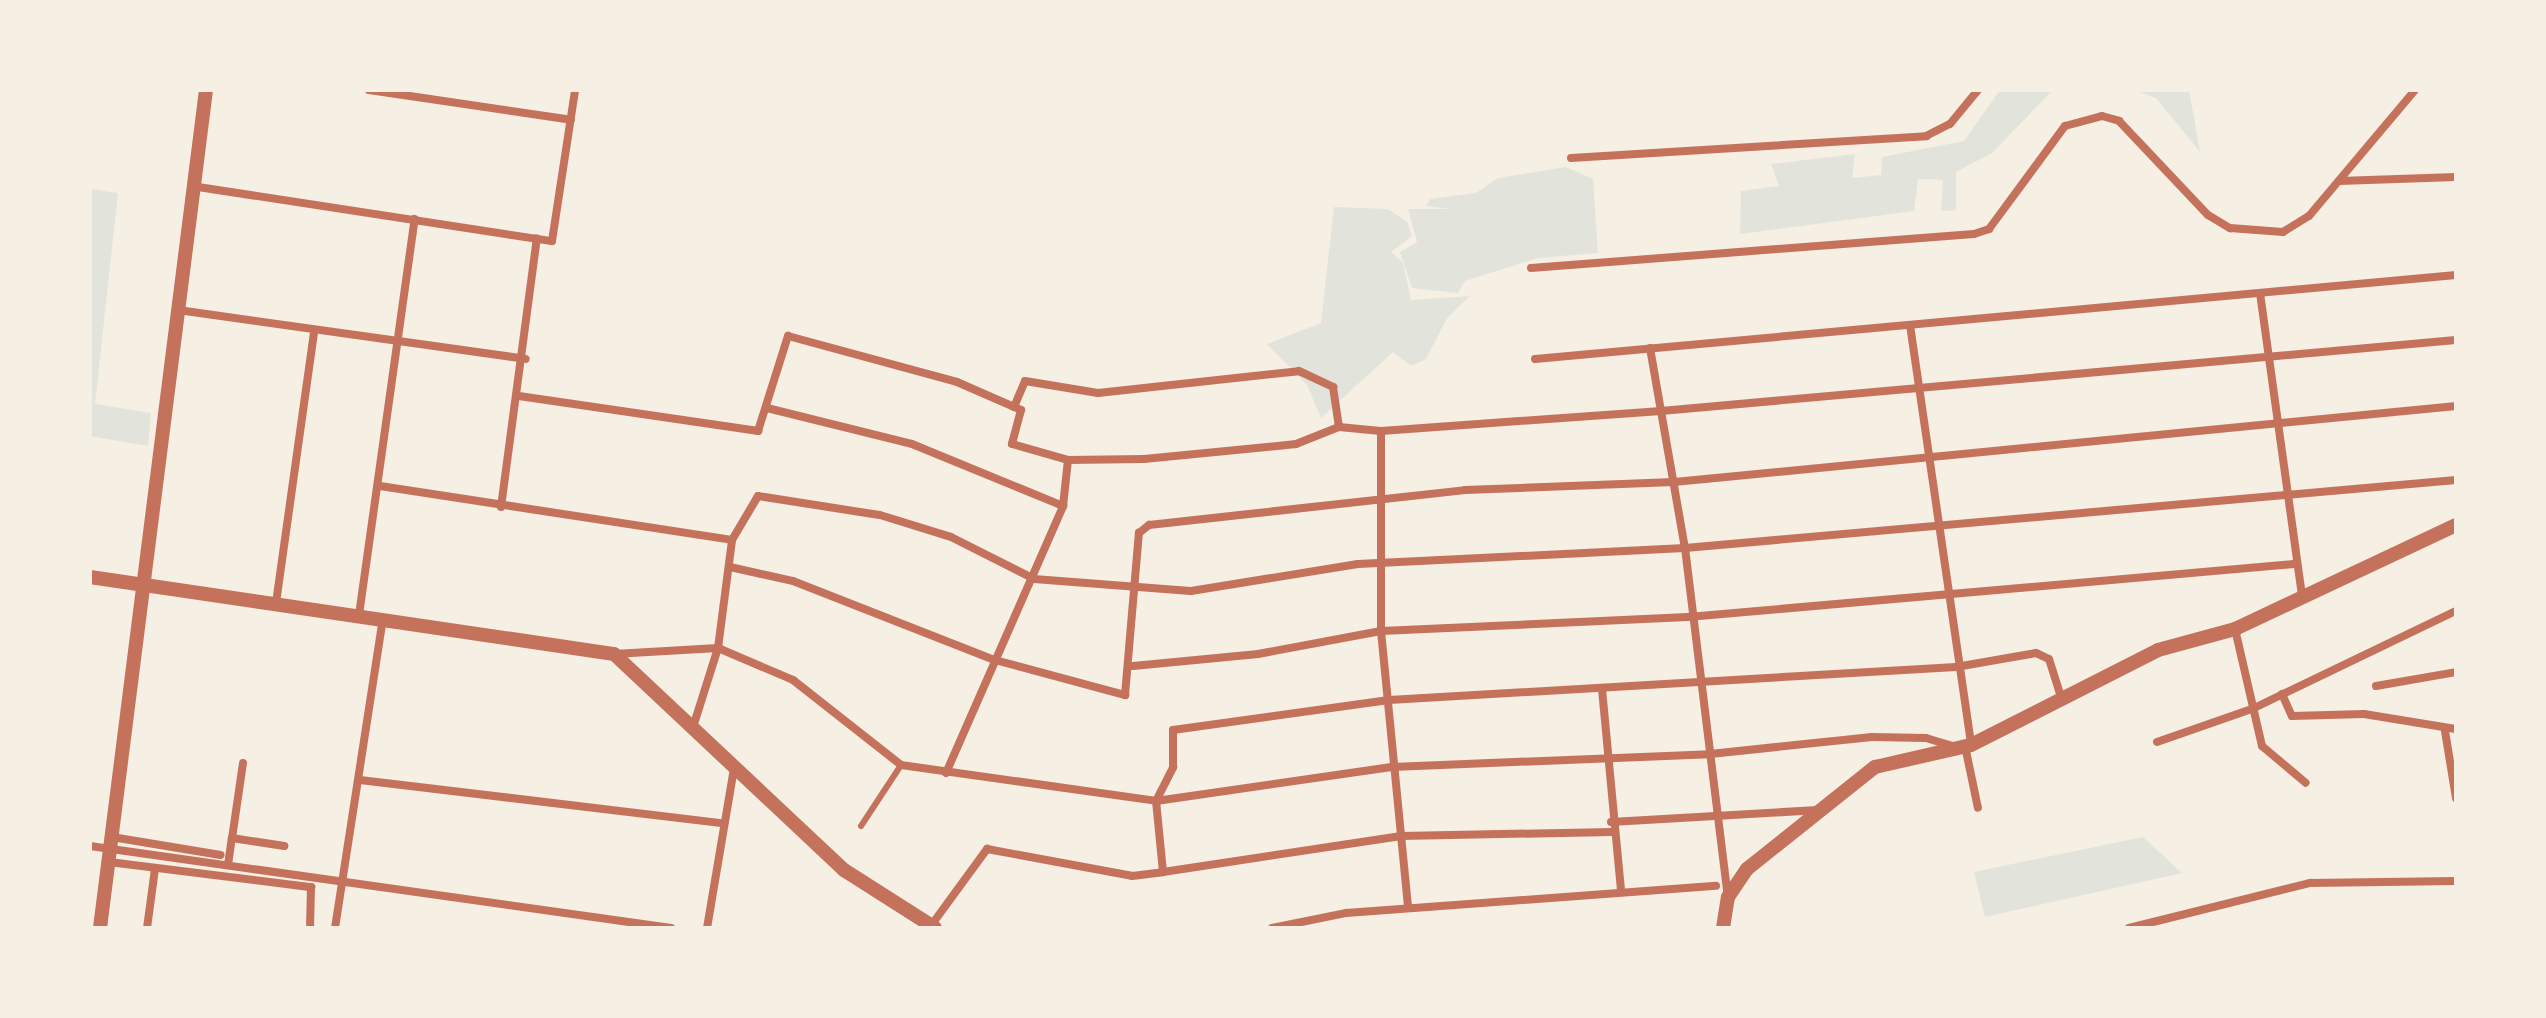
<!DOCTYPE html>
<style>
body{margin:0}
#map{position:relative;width:2546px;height:1018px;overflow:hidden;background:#f6efe4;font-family:"Asap Condensed",sans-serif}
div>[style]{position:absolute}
.green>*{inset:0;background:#e2e4dc}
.service>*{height:6px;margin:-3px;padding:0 3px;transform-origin:3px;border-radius:3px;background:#c5725c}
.minor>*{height:8px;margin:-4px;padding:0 4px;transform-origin:4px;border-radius:4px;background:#c5725c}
.tertiary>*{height:14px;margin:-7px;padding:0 7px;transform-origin:7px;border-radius:7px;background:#c5725c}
span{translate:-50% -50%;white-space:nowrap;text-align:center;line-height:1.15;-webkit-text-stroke:7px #f6efe4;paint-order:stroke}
.frame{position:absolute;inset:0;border:92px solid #f6efe4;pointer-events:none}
</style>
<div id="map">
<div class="green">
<i style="clip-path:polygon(2000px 90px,2053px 90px,1992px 153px,1956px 172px,1956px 210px,1941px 211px,1943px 180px,1918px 179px,1914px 211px,1740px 234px,1741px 191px,1779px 186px,1771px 164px,1855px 154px,1852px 178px,1881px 175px,1882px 157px,1964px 141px)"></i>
<i style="clip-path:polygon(2133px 90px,2189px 90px,2200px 152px,2156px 98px)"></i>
<i style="clip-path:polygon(1566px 167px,1593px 179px,1598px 253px,1538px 258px,1465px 281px,1458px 293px,1412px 288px,1400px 252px,1417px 242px,1408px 209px,1451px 209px,1426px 206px,1430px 199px,1476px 193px,1498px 178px)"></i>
<i style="clip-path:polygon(90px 189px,118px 193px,95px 404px,151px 413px,148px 446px,90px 436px)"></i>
<i style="clip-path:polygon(1334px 207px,1388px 209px,1407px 222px,1412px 236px,1391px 252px,1403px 263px,1411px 300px,1470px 296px,1447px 318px,1426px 359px,1411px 366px,1393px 352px,1321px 418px,1307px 385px,1267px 344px,1321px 323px)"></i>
<i style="clip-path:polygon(2143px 837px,2182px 873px,1985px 917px,1974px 872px)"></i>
</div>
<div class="service">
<i style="left:861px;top:826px;width:73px;rotate:-56.7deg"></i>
</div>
<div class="minor">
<i style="left:369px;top:90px;width:204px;rotate:8.4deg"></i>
<i style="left:1571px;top:158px;width:356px;rotate:-3.5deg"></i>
<i style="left:1926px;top:136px;width:27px;rotate:-27deg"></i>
<i style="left:1950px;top:124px;width:44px;rotate:-50.5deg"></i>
<i style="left:2339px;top:181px;width:117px;rotate:-2deg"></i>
<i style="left:198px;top:187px;width:358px;rotate:8.7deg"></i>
<i style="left:552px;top:241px;width:153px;rotate:-81.3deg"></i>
<i style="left:1531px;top:268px;width:444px;rotate:-4.4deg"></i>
<i style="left:1974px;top:234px;width:16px;rotate:-18deg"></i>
<i style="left:1989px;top:229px;width:128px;rotate:-53.6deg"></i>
<i style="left:2065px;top:126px;width:38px;rotate:-15deg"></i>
<i style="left:2102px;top:116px;width:18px;rotate:16deg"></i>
<i style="left:2119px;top:121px;width:129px;rotate:46.6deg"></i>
<i style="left:2208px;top:215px;width:26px;rotate:31deg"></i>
<i style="left:2230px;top:228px;width:53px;rotate:4.3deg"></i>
<i style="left:2283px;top:232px;width:31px;rotate:-32deg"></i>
<i style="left:2309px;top:216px;width:165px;rotate:-49.9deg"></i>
<i style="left:2260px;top:293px;width:306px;rotate:82.1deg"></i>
<i style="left:178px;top:310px;width:351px;rotate:8deg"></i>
<i style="left:1910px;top:325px;width:424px;rotate:81.7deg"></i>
<i style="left:1650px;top:348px;width:203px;rotate:80.1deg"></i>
<i style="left:1685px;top:548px;width:352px;rotate:83deg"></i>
<i style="left:1535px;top:359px;width:925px;rotate:-5.21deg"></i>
<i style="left:519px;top:396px;width:242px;rotate:8.3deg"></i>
<i style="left:758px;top:431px;width:100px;rotate:-72.5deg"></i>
<i style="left:788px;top:336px;width:175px;rotate:15.2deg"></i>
<i style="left:957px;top:382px;width:70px;rotate:23.6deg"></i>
<i style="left:1021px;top:410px;width:35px;rotate:105deg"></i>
<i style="left:1012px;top:444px;width:58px;rotate:15.9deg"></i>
<i style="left:1068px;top:460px;width:76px;rotate:-0.8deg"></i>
<i style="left:1144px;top:459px;width:153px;rotate:-5.6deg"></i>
<i style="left:1296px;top:444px;width:46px;rotate:-21.6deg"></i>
<i style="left:1339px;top:427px;width:42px;rotate:5.4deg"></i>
<i style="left:1381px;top:431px;width:281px;rotate:-4.1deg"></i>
<i style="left:1661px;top:411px;width:798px;rotate:-5.1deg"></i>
<i style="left:1014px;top:407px;width:28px;rotate:-67deg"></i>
<i style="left:1025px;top:381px;width:74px;rotate:9.3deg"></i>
<i style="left:1098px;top:393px;width:202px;rotate:-6.2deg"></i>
<i style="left:1299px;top:371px;width:38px;rotate:25deg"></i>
<i style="left:1333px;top:387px;width:40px;rotate:81.5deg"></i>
<i style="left:767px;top:408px;width:149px;rotate:13.9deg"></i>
<i style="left:912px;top:444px;width:163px;rotate:22.3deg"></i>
<i style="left:1381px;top:431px;width:200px;rotate:90deg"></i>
<i style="left:1381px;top:631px;width:278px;rotate:84.4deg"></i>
<i style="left:380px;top:486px;width:356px;rotate:8.7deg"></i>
<i style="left:501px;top:507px;width:271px;rotate:-82.4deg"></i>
<i style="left:730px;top:567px;width:65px;rotate:12.5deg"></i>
<i style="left:793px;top:581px;width:217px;rotate:21.4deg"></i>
<i style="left:995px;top:660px;width:135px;rotate:15.1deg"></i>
<i style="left:1125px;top:695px;width:163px;rotate:-85.1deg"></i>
<i style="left:1139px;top:533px;width:13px;rotate:-39deg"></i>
<i style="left:1149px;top:525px;width:318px;rotate:-6.3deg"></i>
<i style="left:1465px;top:490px;width:209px;rotate:-2.2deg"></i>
<i style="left:1674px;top:482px;width:786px;rotate:-5.55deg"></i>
<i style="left:276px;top:603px;width:273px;rotate:-82deg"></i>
<i style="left:359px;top:615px;width:400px;rotate:-82deg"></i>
<i style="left:2235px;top:629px;width:120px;rotate:77deg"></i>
<i style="left:2262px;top:746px;width:57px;rotate:40.1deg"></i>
<i style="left:614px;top:654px;width:104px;rotate:-3.3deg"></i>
<i style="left:718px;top:648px;width:82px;rotate:23.1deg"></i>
<i style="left:793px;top:680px;width:137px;rotate:38.2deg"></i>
<i style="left:901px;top:765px;width:258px;rotate:8deg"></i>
<i style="left:1156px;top:801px;width:238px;rotate:-8.2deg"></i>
<i style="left:1392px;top:767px;width:318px;rotate:-2.3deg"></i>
<i style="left:1710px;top:754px;width:163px;rotate:-6deg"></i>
<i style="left:1872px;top:737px;width:54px;rotate:1.1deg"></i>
<i style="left:1926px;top:738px;width:28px;rotate:17deg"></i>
<i style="left:1133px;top:666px;width:126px;rotate:-5.5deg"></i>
<i style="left:1258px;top:654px;width:125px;rotate:-10.6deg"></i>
<i style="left:1381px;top:631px;width:307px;rotate:-2.6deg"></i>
<i style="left:1688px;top:617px;width:608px;rotate:-5deg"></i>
<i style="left:2376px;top:686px;width:81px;rotate:-9.9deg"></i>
<i style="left:1602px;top:689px;width:203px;rotate:84.6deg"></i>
<i style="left:2282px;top:694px;width:24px;rotate:66deg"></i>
<i style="left:2292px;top:716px;width:72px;rotate:-1.6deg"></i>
<i style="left:2364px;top:714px;width:93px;rotate:9.3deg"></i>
<i style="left:694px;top:724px;width:80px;rotate:-72.5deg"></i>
<i style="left:718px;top:648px;width:109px;rotate:-82.6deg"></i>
<i style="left:732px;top:540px;width:51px;rotate:-59.4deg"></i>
<i style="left:758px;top:496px;width:123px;rotate:8.9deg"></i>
<i style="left:880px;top:515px;width:74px;rotate:17.2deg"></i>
<i style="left:951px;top:537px;width:93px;rotate:26.8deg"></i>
<i style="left:1034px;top:579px;width:157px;rotate:4.4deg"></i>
<i style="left:1191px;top:591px;width:169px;rotate:-9.2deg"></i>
<i style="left:1358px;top:564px;width:327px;rotate:-2.8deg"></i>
<i style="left:1685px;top:548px;width:774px;rotate:-5.04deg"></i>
<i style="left:2445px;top:731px;width:68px;rotate:80.7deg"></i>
<i style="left:2157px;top:742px;width:101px;rotate:-19.2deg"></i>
<i style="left:2252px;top:709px;width:226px;rotate:-25.7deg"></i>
<i style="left:1965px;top:746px;width:63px;rotate:78.2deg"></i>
<i style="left:243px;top:763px;width:76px;rotate:98.3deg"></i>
<i style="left:232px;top:838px;width:53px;rotate:8.7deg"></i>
<i style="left:946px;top:773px;width:292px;rotate:-66.3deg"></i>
<i style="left:1063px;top:506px;width:46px;rotate:-83.8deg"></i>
<i style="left:360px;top:780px;width:364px;rotate:6.8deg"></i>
<i style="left:1611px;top:822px;width:207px;rotate:-3.3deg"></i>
<i style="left:112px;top:837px;width:110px;rotate:9.4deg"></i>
<i style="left:90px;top:846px;width:587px;rotate:8.03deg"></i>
<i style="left:109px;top:862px;width:204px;rotate:7.1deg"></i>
<i style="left:311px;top:887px;width:41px;rotate:91.4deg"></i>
<i style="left:228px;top:865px;width:27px;rotate:-82deg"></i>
<i style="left:1163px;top:872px;width:241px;rotate:-8.6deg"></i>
<i style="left:1401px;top:836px;width:212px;rotate:-1.1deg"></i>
<i style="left:930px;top:927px;width:97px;rotate:-53.8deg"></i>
<i style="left:987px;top:849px;width:147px;rotate:10.5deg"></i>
<i style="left:1132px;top:876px;width:31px;rotate:-7deg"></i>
<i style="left:1163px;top:872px;width:71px;rotate:-95.6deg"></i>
<i style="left:1156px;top:801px;width:38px;rotate:-63deg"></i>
<i style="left:1173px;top:767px;width:37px;rotate:-90deg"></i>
<i style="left:1173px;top:730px;width:218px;rotate:-7.9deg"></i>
<i style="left:1389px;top:700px;width:568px;rotate:-3.33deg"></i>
<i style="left:1956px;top:667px;width:81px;rotate:-9.9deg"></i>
<i style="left:2036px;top:653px;width:14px;rotate:25deg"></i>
<i style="left:2049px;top:659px;width:43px;rotate:72.4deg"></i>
<i style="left:147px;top:928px;width:60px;rotate:-82.3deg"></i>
<i style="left:335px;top:928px;width:313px;rotate:-81.2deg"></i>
<i style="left:707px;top:928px;width:161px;rotate:-80.4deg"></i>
<i style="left:1272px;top:928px;width:76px;rotate:-11.5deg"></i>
<i style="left:1346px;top:913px;width:371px;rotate:-4.2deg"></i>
<i style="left:2129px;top:928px;width:187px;rotate:-14deg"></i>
<i style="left:2310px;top:883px;width:146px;rotate:-0.8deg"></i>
</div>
<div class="tertiary">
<i style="left:90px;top:577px;width:530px;rotate:8.36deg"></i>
<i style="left:614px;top:654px;width:316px;rotate:43.2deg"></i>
<i style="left:844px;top:870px;width:108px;rotate:32.5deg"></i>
<i style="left:100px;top:928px;width:845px;rotate:-82.79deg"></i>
<i style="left:1723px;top:928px;width:31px;rotate:-81deg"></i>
<i style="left:1728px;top:897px;width:34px;rotate:-56deg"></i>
<i style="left:1747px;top:869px;width:164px;rotate:-38.6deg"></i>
<i style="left:1875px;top:767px;width:98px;rotate:-12.9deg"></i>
<i style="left:1971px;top:745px;width:210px;rotate:-26.9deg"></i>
<i style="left:2158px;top:650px;width:80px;rotate:-15.3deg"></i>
<i style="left:2235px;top:629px;width:244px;rotate:-25.2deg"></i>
</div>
<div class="frame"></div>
</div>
